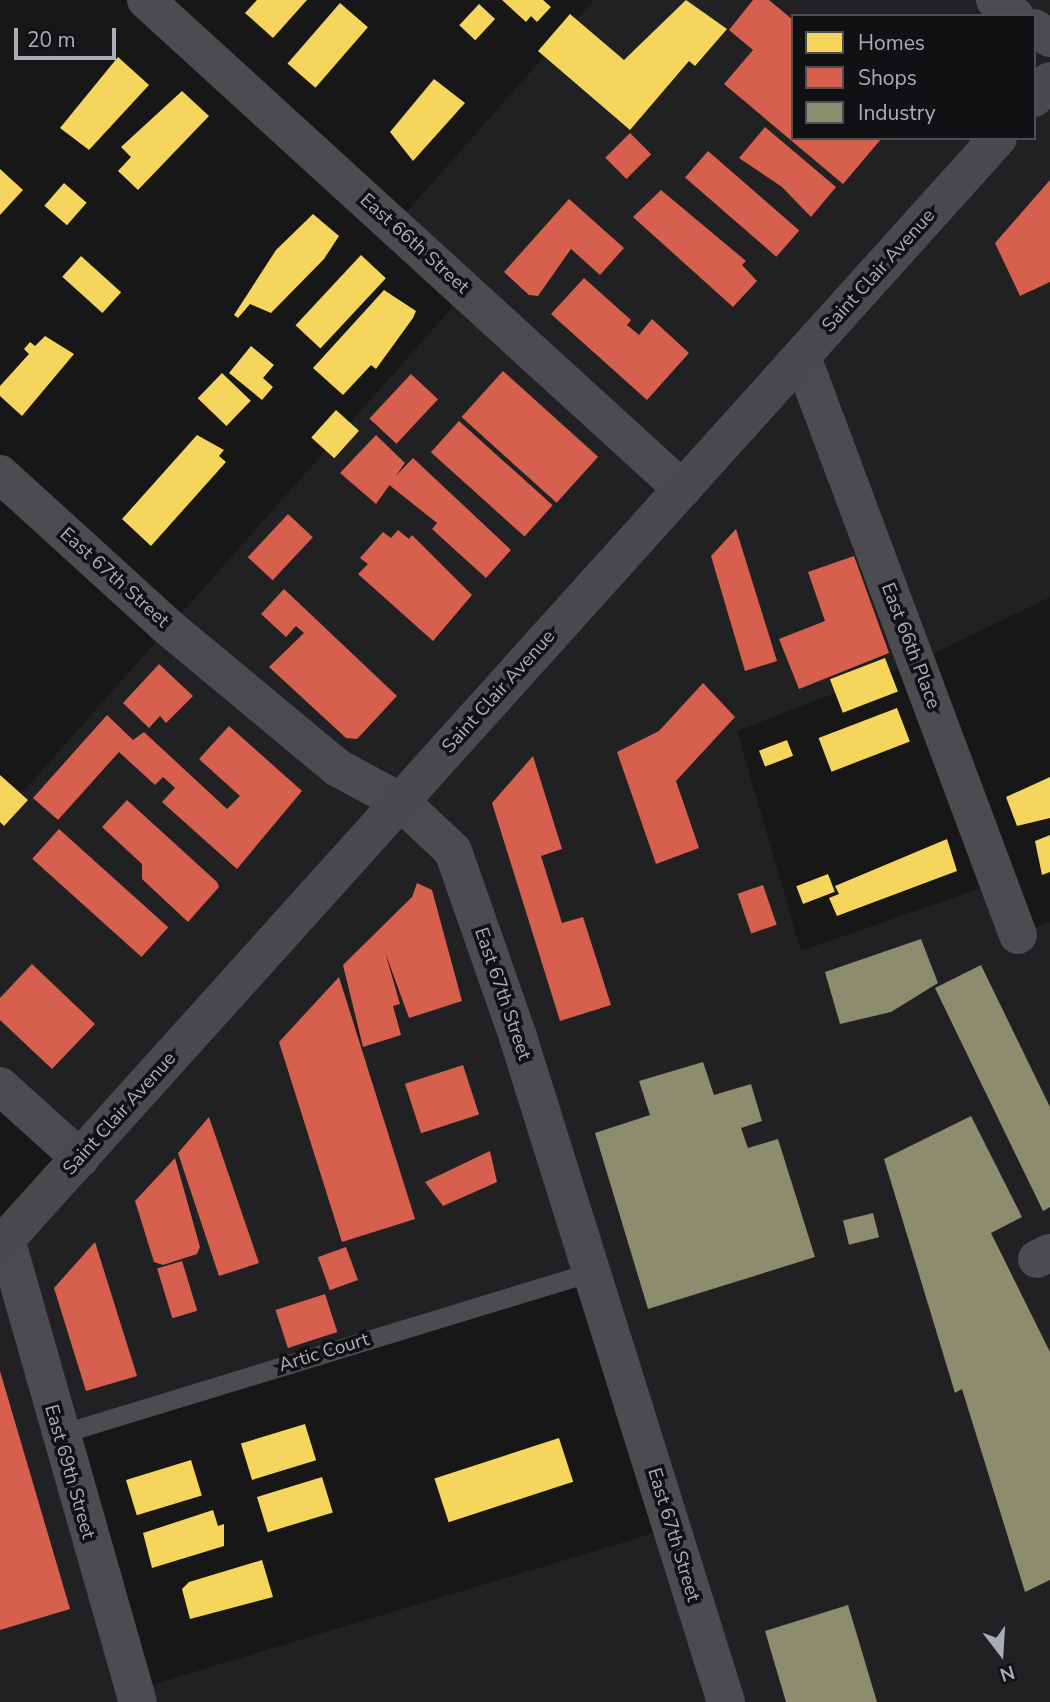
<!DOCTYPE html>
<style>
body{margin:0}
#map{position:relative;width:1050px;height:1702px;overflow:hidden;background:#171717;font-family:"Nunito Sans",sans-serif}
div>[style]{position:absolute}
.built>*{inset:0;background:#212123}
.homes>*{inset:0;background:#f6d55c;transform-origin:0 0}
.shops>*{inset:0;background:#d6604d;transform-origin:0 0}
.industry>*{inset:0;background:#8c8c6e;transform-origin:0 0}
.service>*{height:19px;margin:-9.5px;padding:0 9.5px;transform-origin:9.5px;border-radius:9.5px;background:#4b4c50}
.minor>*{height:38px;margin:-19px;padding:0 19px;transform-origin:19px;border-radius:19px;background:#4b4c50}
.secondary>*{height:38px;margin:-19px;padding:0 19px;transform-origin:19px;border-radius:19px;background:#4a4a4e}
span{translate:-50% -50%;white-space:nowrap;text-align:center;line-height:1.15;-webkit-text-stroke:7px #111113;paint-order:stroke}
.street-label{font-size:19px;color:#a8adb8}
.legend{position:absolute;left:791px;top:14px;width:245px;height:126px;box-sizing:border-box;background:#111113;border:2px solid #4d4f55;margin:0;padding:9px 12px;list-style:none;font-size:21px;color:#a8adb8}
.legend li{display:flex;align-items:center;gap:14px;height:35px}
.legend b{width:35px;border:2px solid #4d4f55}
.north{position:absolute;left:966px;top:1618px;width:70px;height:70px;-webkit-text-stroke:5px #111113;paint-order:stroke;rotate:163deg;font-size:19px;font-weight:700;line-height:28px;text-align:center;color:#a8adb8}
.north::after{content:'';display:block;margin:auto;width:24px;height:32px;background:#a8adb8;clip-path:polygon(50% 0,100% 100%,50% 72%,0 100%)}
.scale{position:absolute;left:14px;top:28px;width:102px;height:32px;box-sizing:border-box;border:4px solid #a8adb8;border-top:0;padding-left:9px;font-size:21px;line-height:24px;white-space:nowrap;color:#a8adb8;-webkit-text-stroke:5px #111113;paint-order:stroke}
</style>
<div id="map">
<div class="built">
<i style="clip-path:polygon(evenodd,594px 0,1050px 0,1050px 597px,916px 662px,737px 731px,801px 951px,998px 882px,1018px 935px,1050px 922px,1050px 1702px,0 1702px,0 1246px,80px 1158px,0 1086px,0 818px,466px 292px,394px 226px,594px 0,793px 16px,1034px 16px,1034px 138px,793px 138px,793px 16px,594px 0,590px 1272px,671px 1528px,134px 1690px,57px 1436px,590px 1272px)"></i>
</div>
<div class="homes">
<i style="clip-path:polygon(257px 0,307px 0,273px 38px,245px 13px)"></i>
<i style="clip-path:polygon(502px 0,543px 0,551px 7px,537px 22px,531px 16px,526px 22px)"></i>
<i style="clip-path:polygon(686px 0,727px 29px,695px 66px,689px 61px,630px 130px,538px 51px,570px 14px,624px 60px)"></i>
<i style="left:340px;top:3px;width:37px;height:80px;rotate:41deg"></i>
<i style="left:479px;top:4px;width:22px;height:29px;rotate:43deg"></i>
<i style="clip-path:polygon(118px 57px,149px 85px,89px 150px,60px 128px)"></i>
<i style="clip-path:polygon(434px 79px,465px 103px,413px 161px,390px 132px)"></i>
<i style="clip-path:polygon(182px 91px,209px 116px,138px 190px,118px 171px,131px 157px,121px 147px)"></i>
<i style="clip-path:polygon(0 169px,23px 190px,0 215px)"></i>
<i style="left:64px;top:183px;width:30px;height:30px;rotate:41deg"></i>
<i style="clip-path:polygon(313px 214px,339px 236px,324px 259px,271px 313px,250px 304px,238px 318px,234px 315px,276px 250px)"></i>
<i style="left:361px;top:255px;width:34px;height:96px;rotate:43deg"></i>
<i style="left:81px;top:256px;width:54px;height:28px;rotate:42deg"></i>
<i style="clip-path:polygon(384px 290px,416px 311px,413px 318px,376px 369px,371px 365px,343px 395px,313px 368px)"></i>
<i style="clip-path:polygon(45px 336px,74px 354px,22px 416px,0 396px,0 386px,29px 354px,24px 349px,30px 342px,35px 346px)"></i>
<i style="clip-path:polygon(251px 346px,274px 365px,263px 378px,273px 387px,262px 400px,229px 373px)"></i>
<i style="left:222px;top:373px;width:40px;height:35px;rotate:44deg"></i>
<i style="left:336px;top:410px;width:31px;height:37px;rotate:42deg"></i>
<i style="clip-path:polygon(197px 435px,224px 450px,219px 456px,226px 462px,151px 546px,122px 519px)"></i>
<i style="left:885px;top:658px;width:36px;height:59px;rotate:69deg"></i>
<i style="left:897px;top:708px;width:36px;height:84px;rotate:69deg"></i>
<i style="left:787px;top:740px;width:17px;height:30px;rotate:69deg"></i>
<i style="clip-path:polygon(0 775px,28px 800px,4px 826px,0 822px)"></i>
<i style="clip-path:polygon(1050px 777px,1050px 818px,1017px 826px,1006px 797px)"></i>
<i style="clip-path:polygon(1050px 835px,1050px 872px,1042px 875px,1035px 841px)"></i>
<i style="clip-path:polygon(947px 839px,957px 871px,837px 916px,829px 898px,839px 894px,835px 886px)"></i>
<i style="left:828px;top:874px;width:19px;height:34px;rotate:69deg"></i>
<i style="left:305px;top:1424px;width:38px;height:67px;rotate:73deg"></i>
<i style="left:559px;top:1438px;width:46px;height:131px;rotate:72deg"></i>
<i style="left:191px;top:1460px;width:37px;height:68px;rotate:73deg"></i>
<i style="left:322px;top:1477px;width:37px;height:68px;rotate:73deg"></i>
<i style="clip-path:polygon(213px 1510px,218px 1526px,224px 1524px,224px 1546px,152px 1568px,143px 1533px)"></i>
<i style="clip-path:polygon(262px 1560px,273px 1597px,190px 1619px,182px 1589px,189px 1582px)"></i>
</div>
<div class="shops">
<i style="clip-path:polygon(753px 0,769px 0,793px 20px,793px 138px,882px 138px,843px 184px,724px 84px,753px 50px,729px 30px)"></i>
<i style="clip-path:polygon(765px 127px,836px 187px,811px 217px,782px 187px,739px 158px)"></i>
<i style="left:630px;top:133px;width:30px;height:35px;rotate:45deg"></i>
<i style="left:708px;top:151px;width:121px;height:35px;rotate:41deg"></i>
<i style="clip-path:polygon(1050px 180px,1050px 282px,1020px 296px,995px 243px)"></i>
<i style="clip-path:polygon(661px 190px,746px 261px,742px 265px,757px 281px,733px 307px,633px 217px)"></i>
<i style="clip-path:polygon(569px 199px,624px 248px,600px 275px,571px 249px,538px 296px,529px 295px,504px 272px)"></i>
<i style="clip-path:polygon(584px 278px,631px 320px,627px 325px,639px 335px,652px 319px,689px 353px,647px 400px,551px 314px)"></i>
<i style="left:503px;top:371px;width:128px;height:62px;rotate:42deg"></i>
<i style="left:411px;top:374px;width:37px;height:61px;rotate:43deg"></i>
<i style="left:459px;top:421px;width:126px;height:42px;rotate:42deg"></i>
<i style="clip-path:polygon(376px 435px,405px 463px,376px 504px,340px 473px)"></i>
<i style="clip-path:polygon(413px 458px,511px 550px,486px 578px,432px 529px,437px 523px,388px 484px)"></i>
<i style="left:288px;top:514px;width:34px;height:59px;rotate:43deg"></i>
<i style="clip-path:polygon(736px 529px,777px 661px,745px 671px,711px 556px)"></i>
<i style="clip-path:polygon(398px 530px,409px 539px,412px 535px,472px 595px,433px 641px,358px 574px,368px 564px,360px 558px,383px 532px,391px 538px)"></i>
<i style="clip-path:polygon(854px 556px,889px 653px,799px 689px,779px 639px,825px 621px,808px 572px)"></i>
<i style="clip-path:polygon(284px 589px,397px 696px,357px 739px,346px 738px,269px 667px,304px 633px,296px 626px,286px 637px,261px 614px)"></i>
<i style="clip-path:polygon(159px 664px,193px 696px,166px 723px,160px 716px,149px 728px,123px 703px)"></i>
<i style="clip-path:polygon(703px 683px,735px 717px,676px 781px,699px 848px,656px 864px,617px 752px,659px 731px)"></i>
<i style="clip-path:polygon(107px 715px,133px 740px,144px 732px,227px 809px,240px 796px,199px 759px,229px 726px,302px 791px,237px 869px,162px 802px,175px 788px,163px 777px,155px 785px,119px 752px,58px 820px,33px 798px)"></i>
<i style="clip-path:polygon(533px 756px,562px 849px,541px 856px,562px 923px,583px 917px,611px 1005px,560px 1021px,492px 803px)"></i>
<i style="clip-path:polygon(127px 800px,217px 882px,219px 887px,188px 922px,142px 879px,142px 864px,102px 827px)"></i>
<i style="left:59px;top:829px;width:147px;height:40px;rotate:42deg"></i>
<i style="clip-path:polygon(417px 883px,432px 890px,462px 1001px,409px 1018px,385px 952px,400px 1004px,393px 1006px,401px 1035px,363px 1047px,343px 965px,412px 897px)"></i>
<i style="left:763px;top:885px;width:42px;height:27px;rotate:71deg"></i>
<i style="clip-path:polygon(32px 964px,95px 1024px,52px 1069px,0 1020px,0 998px)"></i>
<i style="clip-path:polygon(339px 977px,415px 1219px,342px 1242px,279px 1042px)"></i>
<i style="left:463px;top:1065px;width:52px;height:61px;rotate:72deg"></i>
<i style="clip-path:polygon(209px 1117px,259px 1263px,219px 1276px,178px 1153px)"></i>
<i style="clip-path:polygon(490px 1151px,497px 1182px,443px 1206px,425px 1182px)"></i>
<i style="clip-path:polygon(175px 1158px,200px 1247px,197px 1254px,163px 1265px,154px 1262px,135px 1201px)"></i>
<i style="clip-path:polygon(95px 1242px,137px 1376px,86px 1391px,54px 1288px)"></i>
<i style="left:346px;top:1247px;width:35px;height:30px;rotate:70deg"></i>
<i style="left:182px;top:1261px;width:52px;height:26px;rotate:73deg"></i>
<i style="left:325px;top:1294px;width:40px;height:52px;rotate:72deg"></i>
<i style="clip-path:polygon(0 1371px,70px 1609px,0 1630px)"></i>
</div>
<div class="industry">
<i style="clip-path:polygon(921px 939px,938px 983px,891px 1012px,840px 1024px,825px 972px)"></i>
<i style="clip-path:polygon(981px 965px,1050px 1107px,1050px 1207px,1043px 1211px,935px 988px)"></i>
<i style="clip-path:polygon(703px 1062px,714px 1095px,751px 1084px,762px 1121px,741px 1128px,748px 1148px,778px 1139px,815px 1257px,648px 1309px,595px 1133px,650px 1115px,639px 1081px)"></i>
<i style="clip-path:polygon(971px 1116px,1022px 1217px,991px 1233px,1050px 1352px,1050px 1580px,1025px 1592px,962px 1389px,955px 1393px,884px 1159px)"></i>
<i style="left:873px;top:1213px;width:25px;height:31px;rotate:76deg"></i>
<i style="clip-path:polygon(848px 1605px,877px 1702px,786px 1702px,765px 1631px)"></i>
</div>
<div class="service">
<i style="left:57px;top:1435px;width:558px;rotate:-16.97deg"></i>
</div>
<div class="minor">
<i style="left:146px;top:0;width:726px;rotate:42.37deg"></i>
<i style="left:995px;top:0;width:26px;rotate:39deg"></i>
<i style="left:1034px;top:28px;width:19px;rotate:32deg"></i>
<i style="left:802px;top:357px;width:617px;rotate:69.51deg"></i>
<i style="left:0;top:474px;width:227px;rotate:42.3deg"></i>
<i style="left:168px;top:627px;width:221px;rotate:39.7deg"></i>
<i style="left:338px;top:768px;width:72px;rotate:28.4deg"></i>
<i style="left:401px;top:802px;width:71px;rotate:43.3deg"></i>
<i style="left:453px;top:851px;width:197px;rotate:70.7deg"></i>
<i style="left:518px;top:1037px;width:697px;rotate:72.63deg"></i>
<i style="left:0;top:1086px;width:108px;rotate:42deg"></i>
<i style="left:6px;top:1239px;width:481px;rotate:74.1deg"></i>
<i style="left:1037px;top:1259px;width:14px;rotate:-25deg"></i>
</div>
<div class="secondary">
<i style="left:1034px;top:98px;width:23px;rotate:-47deg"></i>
<i style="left:0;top:1246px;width:1491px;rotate:-47.99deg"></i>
</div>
<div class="street-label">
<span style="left:414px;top:244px;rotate:42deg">East 66th Street</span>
<span style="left:879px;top:271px;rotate:-48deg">Saint Clair Avenue</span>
<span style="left:114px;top:578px;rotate:42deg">East 67th Street</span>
<span style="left:910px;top:646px;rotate:69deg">East 66th Place</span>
<span style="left:499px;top:692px;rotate:-48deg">Saint Clair Avenue</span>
<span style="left:502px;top:994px;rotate:71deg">East 67th Street</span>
<span style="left:120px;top:1114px;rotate:-48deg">Saint Clair Avenue</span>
<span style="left:324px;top:1353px;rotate:-17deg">Artic Court</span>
<span style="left:69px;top:1472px;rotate:74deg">East 69th Street</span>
<span style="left:673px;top:1535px;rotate:73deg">East 67th Street</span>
</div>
<ul class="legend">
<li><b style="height:19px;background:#f6d55c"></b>Homes</li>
<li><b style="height:19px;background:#d6604d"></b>Shops</li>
<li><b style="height:19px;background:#8c8c6e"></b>Industry</li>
</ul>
<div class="north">N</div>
<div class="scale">20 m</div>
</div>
